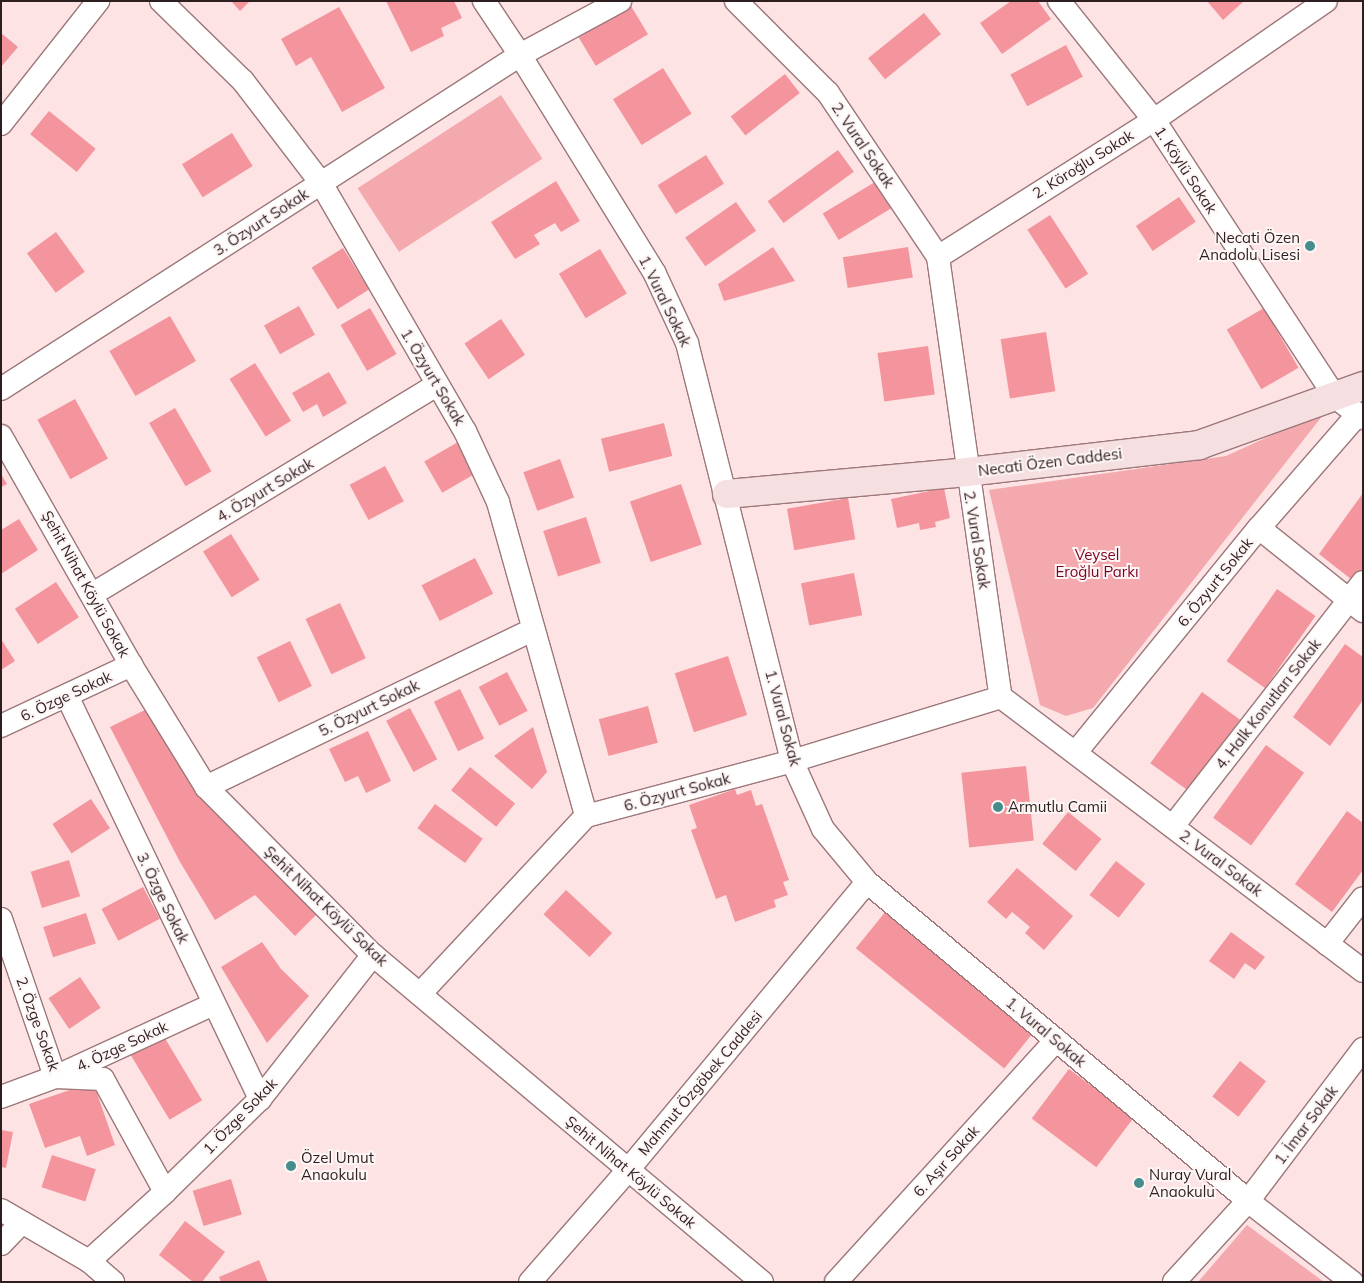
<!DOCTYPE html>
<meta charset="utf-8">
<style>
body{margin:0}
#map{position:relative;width:1364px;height:1283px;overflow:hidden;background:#fde3e4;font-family:Mulish,sans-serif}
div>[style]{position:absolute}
.green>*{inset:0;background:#f4a9ae;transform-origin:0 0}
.building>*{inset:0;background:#f4959d;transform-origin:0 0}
.roads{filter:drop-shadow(1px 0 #9d7779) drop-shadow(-1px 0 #9d7779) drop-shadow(0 1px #9d7779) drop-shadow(0 -1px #9d7779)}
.street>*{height:22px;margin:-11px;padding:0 11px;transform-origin:11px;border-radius:11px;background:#fff}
.secondary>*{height:28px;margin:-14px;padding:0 14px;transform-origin:14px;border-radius:14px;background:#f6dfe1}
.dots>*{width:14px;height:14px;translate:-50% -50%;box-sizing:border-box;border:2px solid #fef5f5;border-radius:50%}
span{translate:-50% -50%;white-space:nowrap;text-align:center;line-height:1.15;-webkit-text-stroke:4px #fef5f5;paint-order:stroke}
.street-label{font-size:15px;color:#2d1e1f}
.poi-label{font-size:15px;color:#2d1e1f}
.right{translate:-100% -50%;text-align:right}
.left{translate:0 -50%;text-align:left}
.park-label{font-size:15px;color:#790226}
.frame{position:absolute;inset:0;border:2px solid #2d1e1f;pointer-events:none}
</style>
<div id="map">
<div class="green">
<i style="left:501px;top:95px;width:76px;height:171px;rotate:57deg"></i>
<i style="clip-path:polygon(1327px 410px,1093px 708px,1066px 716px,1040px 705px,989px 490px,1226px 456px)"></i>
<i style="clip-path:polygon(1247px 1225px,1324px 1282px,1198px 1282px)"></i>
</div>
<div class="building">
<i style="clip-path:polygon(231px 1px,250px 1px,240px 11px)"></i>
<i style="clip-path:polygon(386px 1px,454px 1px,462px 18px,441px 28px,444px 36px,411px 52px)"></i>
<i style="clip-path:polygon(1011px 1px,1038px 1px,1051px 19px,1002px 54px,980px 23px)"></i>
<i style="clip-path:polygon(1207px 1px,1244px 1px,1223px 20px)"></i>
<i style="left:631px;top:6px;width:33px;height:61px;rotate:59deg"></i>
<i style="clip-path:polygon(339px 7px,385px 88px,342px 112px,311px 57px,296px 66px,281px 39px)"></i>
<i style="left:924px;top:13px;width:27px;height:72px;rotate:51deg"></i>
<i style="clip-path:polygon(1px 33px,18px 47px,1px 67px)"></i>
<i style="left:1066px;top:45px;width:36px;height:63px;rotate:62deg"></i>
<i style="left:663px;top:68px;width:54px;height:59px;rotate:58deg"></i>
<i style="left:785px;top:74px;width:24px;height:69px;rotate:52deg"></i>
<i style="left:49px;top:111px;width:60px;height:30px;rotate:39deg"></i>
<i style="left:232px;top:133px;width:39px;height:59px;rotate:58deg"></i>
<i style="left:838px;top:150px;width:27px;height:87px;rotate:54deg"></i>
<i style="left:706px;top:155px;width:34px;height:57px;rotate:58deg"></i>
<i style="clip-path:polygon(556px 181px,580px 221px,561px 232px,555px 223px,534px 235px,540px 244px,515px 259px,491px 222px)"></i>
<i style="left:875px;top:182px;width:31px;height:61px;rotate:59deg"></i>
<i style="left:1179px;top:197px;width:30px;height:52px;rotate:56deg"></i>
<i style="left:736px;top:202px;width:35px;height:62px;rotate:55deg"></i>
<i style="left:1050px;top:215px;width:70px;height:27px;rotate:57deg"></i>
<i style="left:56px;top:232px;width:49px;height:36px;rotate:54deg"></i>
<i style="clip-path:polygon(773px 247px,795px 281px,724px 301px,718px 284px)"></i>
<i style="left:908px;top:247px;width:31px;height:66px;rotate:81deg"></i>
<i style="left:343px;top:248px;width:49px;height:37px;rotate:58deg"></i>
<i style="left:600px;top:249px;width:52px;height:48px;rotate:59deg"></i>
<i style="left:299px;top:306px;width:33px;height:40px;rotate:61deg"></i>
<i style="left:370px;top:308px;width:53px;height:34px;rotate:60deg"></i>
<i style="left:1264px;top:308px;width:69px;height:43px;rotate:60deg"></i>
<i style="left:170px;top:316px;width:52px;height:70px;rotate:60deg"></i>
<i style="left:501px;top:319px;width:43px;height:44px;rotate:56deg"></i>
<i style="left:1046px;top:332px;width:60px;height:46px;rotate:81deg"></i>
<i style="left:928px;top:346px;width:49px;height:51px;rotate:82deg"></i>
<i style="left:255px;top:363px;width:68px;height:30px;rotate:58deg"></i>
<i style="clip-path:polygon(329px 372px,347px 403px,323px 417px,317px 404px,303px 412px,292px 393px)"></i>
<i style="left:75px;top:399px;width:68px;height:43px;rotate:61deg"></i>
<i style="left:175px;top:408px;width:73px;height:30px;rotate:60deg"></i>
<i style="left:664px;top:423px;width:34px;height:65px;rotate:76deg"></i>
<i style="left:458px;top:442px;width:36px;height:39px;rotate:60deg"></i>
<i style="left:560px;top:459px;width:41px;height:39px;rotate:70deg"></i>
<i style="left:385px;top:466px;width:40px;height:40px;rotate:62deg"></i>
<i style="clip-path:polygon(1px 474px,7px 484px,1px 487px)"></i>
<i style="left:681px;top:484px;width:64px;height:54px;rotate:71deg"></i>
<i style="clip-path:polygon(944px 488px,950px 518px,935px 522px,936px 527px,920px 530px,919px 523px,897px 528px,891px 499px)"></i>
<i style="clip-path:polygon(1363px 493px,1363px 573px,1356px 583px,1319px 554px)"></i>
<i style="left:848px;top:498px;width:42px;height:62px;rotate:80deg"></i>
<i style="left:586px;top:517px;width:48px;height:45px;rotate:72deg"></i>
<i style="clip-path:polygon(19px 519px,38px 550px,1px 574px,1px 530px)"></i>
<i style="left:231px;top:534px;width:54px;height:33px;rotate:58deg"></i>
<i style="left:475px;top:558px;width:40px;height:60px;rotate:63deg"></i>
<i style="left:854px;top:573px;width:43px;height:54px;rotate:79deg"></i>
<i style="left:56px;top:582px;width:42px;height:49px;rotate:57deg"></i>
<i style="left:1277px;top:589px;width:47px;height:88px;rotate:35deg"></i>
<i style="left:340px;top:603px;width:61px;height:38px;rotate:65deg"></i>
<i style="clip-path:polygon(1px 639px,15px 661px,1px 670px)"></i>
<i style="left:290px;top:641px;width:50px;height:37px;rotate:64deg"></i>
<i style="clip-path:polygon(1345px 644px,1363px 657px,1363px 700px,1330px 746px,1293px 717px)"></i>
<i style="left:728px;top:656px;width:62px;height:56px;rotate:72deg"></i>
<i style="left:507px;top:672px;width:44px;height:32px;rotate:62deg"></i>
<i style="left:460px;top:689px;width:55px;height:29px;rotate:64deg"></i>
<i style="left:1202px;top:692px;width:47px;height:88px;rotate:36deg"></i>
<i style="left:648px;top:706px;width:38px;height:51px;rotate:75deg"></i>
<i style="clip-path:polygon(151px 707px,319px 912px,295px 936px,255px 895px,215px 920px,180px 862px,110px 727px)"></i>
<i style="left:410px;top:708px;width:58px;height:27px;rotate:62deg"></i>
<i style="clip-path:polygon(533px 727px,547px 772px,532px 789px,494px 756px)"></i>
<i style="clip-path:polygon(368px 731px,391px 781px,366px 793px,358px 776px,345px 782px,329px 749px)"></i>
<i style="left:1266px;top:745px;width:47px;height:90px;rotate:36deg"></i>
<i style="left:1026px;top:766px;width:75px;height:65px;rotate:84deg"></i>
<i style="left:470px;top:767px;width:58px;height:30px;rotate:39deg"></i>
<i style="clip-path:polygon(735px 789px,737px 795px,751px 790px,756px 806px,762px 804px,789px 880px,783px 882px,788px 895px,774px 900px,776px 907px,735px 922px,726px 895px,716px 899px,691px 830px,697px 828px,689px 805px)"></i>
<i style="left:91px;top:799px;width:35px;height:46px;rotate:57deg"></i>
<i style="left:435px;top:804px;width:59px;height:30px;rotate:36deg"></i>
<i style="clip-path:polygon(1347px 811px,1363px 823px,1363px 870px,1332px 912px,1295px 884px)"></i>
<i style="left:1068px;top:812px;width:43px;height:41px;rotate:39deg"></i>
<i style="left:69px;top:860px;width:38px;height:40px;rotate:73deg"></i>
<i style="left:1116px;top:861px;width:37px;height:43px;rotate:38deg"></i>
<i style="clip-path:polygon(1017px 868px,1073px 916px,1044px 950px,1025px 933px,1030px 927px,1012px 912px,1006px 919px,987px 902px)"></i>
<i style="left:143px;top:887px;width:36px;height:47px;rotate:62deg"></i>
<i style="left:566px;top:890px;width:63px;height:33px;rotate:43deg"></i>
<i style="left:886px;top:911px;width:191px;height:48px;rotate:39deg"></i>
<i style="left:86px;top:913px;width:32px;height:45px;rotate:72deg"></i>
<i style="clip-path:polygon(1231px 932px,1265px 957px,1255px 970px,1245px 963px,1234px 979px,1209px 961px)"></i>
<i style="clip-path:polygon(262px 942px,281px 969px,309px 996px,267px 1043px,221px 967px)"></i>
<i style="left:80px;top:977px;width:37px;height:38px;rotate:56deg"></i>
<i style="left:163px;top:1035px;width:76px;height:38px;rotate:59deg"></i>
<i style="left:1240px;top:1061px;width:33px;height:45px;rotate:38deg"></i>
<i style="left:1069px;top:1069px;width:81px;height:62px;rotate:37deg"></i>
<i style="clip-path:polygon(93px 1082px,115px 1145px,87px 1156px,80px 1136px,45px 1148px,29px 1104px)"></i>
<i style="clip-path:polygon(1px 1130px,13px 1132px,6px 1168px,1px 1167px)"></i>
<i style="left:52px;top:1155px;width:46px;height:34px;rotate:18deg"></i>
<i style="left:231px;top:1179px;width:37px;height:40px;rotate:73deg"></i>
<i style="clip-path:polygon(185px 1221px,225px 1252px,202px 1282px,193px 1282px,159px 1255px)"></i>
<i style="clip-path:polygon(259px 1260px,268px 1282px,221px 1282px,219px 1277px)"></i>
</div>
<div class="roads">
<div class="street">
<i style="left:161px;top:1px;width:115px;rotate:44.3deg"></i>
<i style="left:243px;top:81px;width:128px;rotate:52.6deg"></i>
<i style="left:321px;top:183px;width:287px;rotate:59.9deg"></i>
<i style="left:465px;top:431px;width:78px;rotate:65.1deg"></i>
<i style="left:498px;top:502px;width:326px;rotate:74.3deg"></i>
<i style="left:484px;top:1px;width:65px;rotate:56.3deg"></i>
<i style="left:520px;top:55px;width:257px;rotate:58.3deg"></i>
<i style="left:655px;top:274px;width:76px;rotate:65.1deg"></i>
<i style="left:687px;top:343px;width:431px;rotate:75.9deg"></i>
<i style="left:792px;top:761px;width:75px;rotate:65.5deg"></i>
<i style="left:823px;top:829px;width:69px;rotate:50.3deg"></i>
<i style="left:867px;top:882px;width:497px;rotate:39.9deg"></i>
<i style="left:1248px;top:1201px;width:132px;rotate:37.9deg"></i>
<i style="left:736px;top:1px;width:130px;rotate:45deg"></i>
<i style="left:828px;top:93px;width:197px;rotate:56.1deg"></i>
<i style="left:938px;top:257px;width:444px;rotate:81.9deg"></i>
<i style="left:1001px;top:697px;width:454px;rotate:37.1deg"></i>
<i style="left:1059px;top:1px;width:152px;rotate:51.4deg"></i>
<i style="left:1154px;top:120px;width:331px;rotate:56.8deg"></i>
<i style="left:1335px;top:397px;width:35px;rotate:37deg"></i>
<i style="left:1px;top:124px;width:157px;rotate:-51.7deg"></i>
<i style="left:938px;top:257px;width:256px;rotate:-32.4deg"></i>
<i style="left:1154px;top:120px;width:209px;rotate:-34.7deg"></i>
<i style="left:1px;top:389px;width:617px;rotate:-32.76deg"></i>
<i style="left:520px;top:55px;width:114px;rotate:-28.4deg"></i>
<i style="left:1px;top:436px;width:263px;rotate:60.4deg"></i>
<i style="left:131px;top:665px;width:143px;rotate:58.4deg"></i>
<i style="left:206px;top:787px;width:237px;rotate:45.2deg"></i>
<i style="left:373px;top:955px;width:508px;rotate:40.05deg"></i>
<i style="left:1259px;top:528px;width:133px;rotate:38.6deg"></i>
<i style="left:93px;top:594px;width:403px;rotate:-31.3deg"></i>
<i style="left:67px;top:696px;width:447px;rotate:64.4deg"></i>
<i style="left:1px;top:726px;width:144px;rotate:-25.1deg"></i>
<i style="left:1076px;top:752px;width:289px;rotate:-50.8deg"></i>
<i style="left:1259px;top:528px;width:151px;rotate:-49deg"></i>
<i style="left:206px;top:787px;width:362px;rotate:-25.7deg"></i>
<i style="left:1173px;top:826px;width:309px;rotate:-52.1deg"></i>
<i style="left:1px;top:919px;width:167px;rotate:71.1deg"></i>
<i style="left:55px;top:1077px;width:48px;rotate:2.4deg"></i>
<i style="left:103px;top:1079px;width:129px;rotate:61.2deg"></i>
<i style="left:1327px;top:944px;width:58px;rotate:-52deg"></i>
<i style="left:420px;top:994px;width:243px;rotate:-47deg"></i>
<i style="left:586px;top:816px;width:213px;rotate:-14.9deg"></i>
<i style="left:792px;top:761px;width:219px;rotate:-17deg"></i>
<i style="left:1px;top:1097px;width:58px;rotate:-20.3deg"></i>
<i style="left:55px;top:1077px;width:175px;rotate:-24.7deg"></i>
<i style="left:1px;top:1210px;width:102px;rotate:30.1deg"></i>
<i style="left:89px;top:1261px;width:32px;rotate:41deg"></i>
<i style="left:1px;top:1244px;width:30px;rotate:-46deg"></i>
<i style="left:89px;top:1261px;width:103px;rotate:-42.2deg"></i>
<i style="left:165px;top:1192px;width:133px;rotate:-44.4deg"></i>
<i style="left:260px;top:1099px;width:183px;rotate:-51.9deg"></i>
<i style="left:530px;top:1282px;width:149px;rotate:-48.8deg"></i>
<i style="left:628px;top:1170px;width:374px;rotate:-50.3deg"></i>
<i style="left:836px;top:1282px;width:327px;rotate:-47.7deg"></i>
<i style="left:1174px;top:1282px;width:110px;rotate:-47.6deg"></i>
<i style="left:1248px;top:1201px;width:191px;rotate:-52.9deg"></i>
</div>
<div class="secondary">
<i style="left:727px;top:494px;width:241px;rotate:-5.2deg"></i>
<i style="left:967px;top:472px;width:234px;rotate:-6.6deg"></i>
<i style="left:1199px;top:445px;width:174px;rotate:-19.8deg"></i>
</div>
</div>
<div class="dots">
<i style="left:1310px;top:246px;background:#458d8c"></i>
<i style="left:998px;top:807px;background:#458d8c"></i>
<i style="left:291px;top:1166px;background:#458d8c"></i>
<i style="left:1139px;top:1183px;background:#458d8c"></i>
</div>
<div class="street-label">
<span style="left:863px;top:145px;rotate:56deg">2. Vural Sokak</span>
<span style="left:1083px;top:164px;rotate:-32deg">2. Köroğlu Sokak</span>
<span style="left:1186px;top:170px;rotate:57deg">1. Köylü Sokak</span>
<span style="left:261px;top:222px;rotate:-33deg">3. Özyurt Sokak</span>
<span style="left:665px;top:301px;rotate:64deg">1. Vural Sokak</span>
<span style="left:433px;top:377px;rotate:59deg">1. Özyurt Sokak</span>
<span style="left:1050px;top:462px;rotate:-7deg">Necati Özen Caddesi</span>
<span style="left:265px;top:490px;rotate:-31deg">4. Özyurt Sokak</span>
<span style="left:977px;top:540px;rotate:81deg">2. Vural Sokak</span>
<span style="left:1215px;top:582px;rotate:-51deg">6. Özyurt Sokak</span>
<span style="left:86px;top:584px;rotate:61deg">Şehit Nihat Köylü Sokak</span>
<span style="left:66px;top:696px;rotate:-25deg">6. Özge Sokak</span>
<span style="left:1268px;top:704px;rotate:-52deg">4. Halk Konutları Sokak</span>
<span style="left:369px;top:708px;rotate:-26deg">5. Özyurt Sokak</span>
<span style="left:783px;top:718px;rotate:75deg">1. Vural Sokak</span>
<span style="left:677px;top:792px;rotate:-15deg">6. Özyurt Sokak</span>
<span style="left:1221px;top:863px;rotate:37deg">2. Vural Sokak</span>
<span style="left:163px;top:898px;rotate:64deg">3. Özge Sokak</span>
<span style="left:326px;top:906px;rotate:44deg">Şehit Nihat Köylü Sokak</span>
<span style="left:38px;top:1024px;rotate:70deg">2. Özge Sokak</span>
<span style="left:1046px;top:1032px;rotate:40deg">1. Vural Sokak</span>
<span style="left:122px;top:1046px;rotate:-25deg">4. Özge Sokak</span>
<span style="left:700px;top:1083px;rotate:-50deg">Mahmut Özgöbek Caddesi</span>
<span style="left:240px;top:1116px;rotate:-46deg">1. Özge Sokak</span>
<span style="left:1306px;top:1125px;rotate:-53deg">1. İmar Sokak</span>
<span style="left:946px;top:1161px;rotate:-48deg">6. Aşır Sokak</span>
<span style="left:631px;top:1172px;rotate:40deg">Şehit Nihat Köylü Sokak</span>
</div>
<div class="poi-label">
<span class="right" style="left:1300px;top:246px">Necati Özen<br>Anadolu Lisesi</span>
<span class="left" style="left:1008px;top:807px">Armutlu Camii</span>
<span class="left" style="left:301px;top:1166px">Özel Umut<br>Anaokulu</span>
<span class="left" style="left:1149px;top:1183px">Nuray Vural<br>Anaokulu</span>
</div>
<div class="park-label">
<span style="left:1097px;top:563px">Veysel<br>Eroğlu Parkı</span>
</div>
<div class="frame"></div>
</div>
